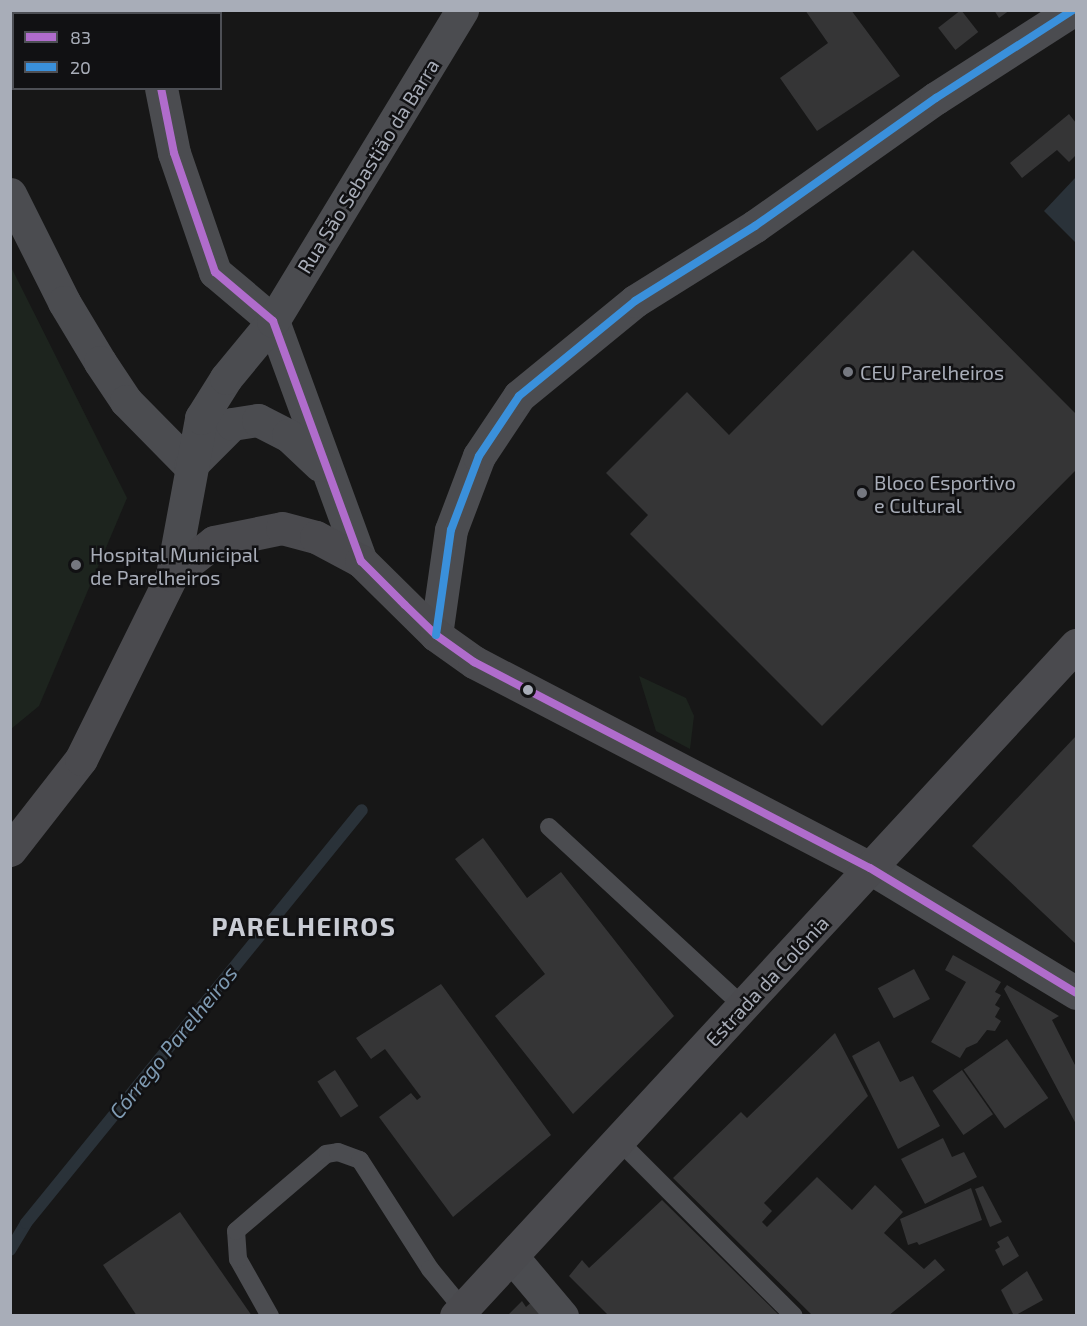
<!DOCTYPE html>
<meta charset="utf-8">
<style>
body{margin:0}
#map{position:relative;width:1087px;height:1326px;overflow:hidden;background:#171717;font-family:"Exo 2",sans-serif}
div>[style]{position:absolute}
.green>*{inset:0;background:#1d241e}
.water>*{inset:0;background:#2a3239}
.stream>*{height:12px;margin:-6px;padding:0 6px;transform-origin:6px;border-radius:6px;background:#2a3239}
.building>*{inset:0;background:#353536;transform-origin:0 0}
.service>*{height:18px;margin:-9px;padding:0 9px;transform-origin:9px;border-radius:9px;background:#4b4c50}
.minor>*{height:33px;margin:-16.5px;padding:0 16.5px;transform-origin:16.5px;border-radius:16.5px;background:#4b4c50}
.secondary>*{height:33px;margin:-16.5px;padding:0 16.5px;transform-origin:16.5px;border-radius:16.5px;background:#4a4a4e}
.bus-1>*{height:8px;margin:-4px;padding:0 4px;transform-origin:4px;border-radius:4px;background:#b06ccc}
.bus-2>*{height:8px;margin:-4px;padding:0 4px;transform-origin:4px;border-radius:4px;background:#3a90db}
.dots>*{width:16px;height:16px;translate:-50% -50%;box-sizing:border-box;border:3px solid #111113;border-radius:50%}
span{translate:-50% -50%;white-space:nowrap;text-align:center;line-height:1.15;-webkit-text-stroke:5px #111113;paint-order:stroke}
.street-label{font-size:20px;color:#a8adb8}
.poi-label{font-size:20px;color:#a8adb8}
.left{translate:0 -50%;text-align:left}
.water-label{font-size:21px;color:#7f9bb3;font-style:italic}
.district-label{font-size:26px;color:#c9ccd4;font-weight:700;letter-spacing:1.5px}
.frame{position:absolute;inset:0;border:12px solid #a8adb8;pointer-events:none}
.legend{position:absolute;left:12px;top:12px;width:210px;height:78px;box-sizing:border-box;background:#111113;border:2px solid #4d4f55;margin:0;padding:8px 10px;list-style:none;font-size:18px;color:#a8adb8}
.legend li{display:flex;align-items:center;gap:12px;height:30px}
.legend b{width:30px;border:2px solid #4d4f55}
</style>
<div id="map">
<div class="green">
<i style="clip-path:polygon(11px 267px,127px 498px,39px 706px,11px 729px)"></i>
<i style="clip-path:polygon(639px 676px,686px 698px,694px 716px,690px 749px,656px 731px)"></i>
</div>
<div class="water">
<i style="clip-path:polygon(1076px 177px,1076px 243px,1044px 211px)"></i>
</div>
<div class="stream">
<i style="left:10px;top:1250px;width:31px;rotate:-59deg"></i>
<i style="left:26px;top:1223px;width:532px;rotate:-50.87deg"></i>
</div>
<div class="building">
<i style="clip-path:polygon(805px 10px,851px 10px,900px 76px,817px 131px,780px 78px,828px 43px)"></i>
<i style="left:961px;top:10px;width:28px;height:29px;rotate:52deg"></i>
<i style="clip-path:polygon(994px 10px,1010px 10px,999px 18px)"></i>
<i style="clip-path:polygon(1069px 114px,1076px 123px,1076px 155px,1069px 162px,1057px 150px,1022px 178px,1010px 163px)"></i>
<i style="clip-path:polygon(913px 250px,1076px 414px,1076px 470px,822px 726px,630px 534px,648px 515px,606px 473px,687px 392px,729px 435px)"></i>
<i style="clip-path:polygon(1076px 736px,1076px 944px,972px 846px)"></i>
<i style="clip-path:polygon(483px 838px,527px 898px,561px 872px,674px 1016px,573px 1114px,495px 1016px,545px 974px,455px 859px)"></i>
<i style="clip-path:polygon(953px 955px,1001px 982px,995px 992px,1001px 995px,995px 1005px,1000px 1008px,995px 1017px,1001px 1021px,995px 1031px,987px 1030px,977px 1043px,966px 1048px,960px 1058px,931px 1042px,966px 982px,945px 970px)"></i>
<i style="left:914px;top:969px;width:34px;height:41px;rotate:62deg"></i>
<i style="clip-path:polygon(441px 984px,551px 1135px,453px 1217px,379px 1117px,411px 1093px,417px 1100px,421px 1097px,385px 1049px,371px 1059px,356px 1038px)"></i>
<i style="clip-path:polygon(1007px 985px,1059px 1016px,1052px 1020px,1076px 1067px,1076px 1124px,1004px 989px)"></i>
<i style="clip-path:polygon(835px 1033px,868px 1096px,764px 1203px,772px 1211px,762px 1222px,767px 1227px,817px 1177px,852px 1210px,875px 1185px,903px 1212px,884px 1233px,924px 1269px,935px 1259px,945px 1270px,888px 1316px,813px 1316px,673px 1178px,741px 1112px,747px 1118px)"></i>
<i style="left:1007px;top:1039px;width:72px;height:53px;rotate:55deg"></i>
<i style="clip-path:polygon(879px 1041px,900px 1082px,913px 1076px,940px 1126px,898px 1149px,852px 1056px)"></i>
<i style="left:335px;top:1070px;width:43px;height:21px;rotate:57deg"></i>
<i style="left:962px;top:1070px;width:54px;height:36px;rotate:55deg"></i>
<i style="clip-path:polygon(943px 1138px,952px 1157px,964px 1152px,977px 1177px,925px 1204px,901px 1159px)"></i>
<i style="clip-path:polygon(983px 1186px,1002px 1222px,990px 1227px,975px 1189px)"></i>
<i style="clip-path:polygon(971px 1188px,982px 1220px,919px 1245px,917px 1242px,908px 1245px,900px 1219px)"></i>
<i style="clip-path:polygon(662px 1200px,780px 1316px,609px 1316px,569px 1276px,582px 1260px,589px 1268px)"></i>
<i style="clip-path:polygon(180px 1212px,252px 1316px,137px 1316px,103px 1265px)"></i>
<i style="clip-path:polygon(1008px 1236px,1019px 1256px,1003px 1266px,995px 1250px,1000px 1247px,997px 1242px)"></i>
<i style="clip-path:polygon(1027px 1271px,1043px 1300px,1014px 1316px,1001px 1290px)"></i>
<i style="clip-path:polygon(537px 1297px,553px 1316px,507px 1316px,522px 1301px,526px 1307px)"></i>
</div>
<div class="service">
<i style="left:549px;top:827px;width:264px;rotate:42.7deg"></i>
<i style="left:619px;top:1141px;width:247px;rotate:45deg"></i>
<i style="left:270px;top:1316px;width:65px;rotate:-119.3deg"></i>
<i style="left:238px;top:1259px;width:28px;rotate:-94deg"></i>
<i style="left:236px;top:1231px;width:118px;rotate:-40.5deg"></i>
<i style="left:326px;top:1154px;width:12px;rotate:-9deg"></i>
<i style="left:338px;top:1152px;width:23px;rotate:20deg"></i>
<i style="left:360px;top:1160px;width:130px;rotate:57.3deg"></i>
<i style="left:430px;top:1269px;width:52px;rotate:50.5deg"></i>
</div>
<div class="minor">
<i style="left:145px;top:10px;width:4px;rotate:76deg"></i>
<i style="left:161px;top:88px;width:66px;rotate:78.7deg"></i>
<i style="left:174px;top:153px;width:126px;rotate:71deg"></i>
<i style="left:215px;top:272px;width:76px;rotate:40.2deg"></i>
<i style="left:273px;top:321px;width:256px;rotate:69.9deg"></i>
<i style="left:10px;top:194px;width:121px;rotate:63.4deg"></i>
<i style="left:64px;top:302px;width:70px;rotate:59deg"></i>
<i style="left:100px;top:362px;width:47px;rotate:56.3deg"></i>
<i style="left:126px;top:401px;width:91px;rotate:45.4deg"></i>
<i style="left:190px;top:466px;width:59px;rotate:-45deg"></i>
<i style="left:232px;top:424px;width:26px;rotate:-9deg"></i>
<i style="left:258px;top:420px;width:34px;rotate:27deg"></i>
<i style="left:288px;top:435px;width:44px;rotate:43.2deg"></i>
<i style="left:172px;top:575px;width:160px;rotate:-79.5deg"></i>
<i style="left:201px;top:418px;width:47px;rotate:-58deg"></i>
<i style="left:226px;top:378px;width:74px;rotate:-50.5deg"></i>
<i style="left:273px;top:321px;width:364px;rotate:-58.7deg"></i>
<i style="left:436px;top:635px;width:106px;rotate:-81.9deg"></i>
<i style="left:451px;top:530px;width:79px;rotate:-69.3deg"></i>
<i style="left:479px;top:456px;width:72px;rotate:-56.3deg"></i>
<i style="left:519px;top:396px;width:150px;rotate:-39.3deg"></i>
<i style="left:635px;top:301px;width:142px;rotate:-32deg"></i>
<i style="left:755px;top:226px;width:222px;rotate:-35.3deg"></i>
<i style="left:936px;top:98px;width:163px;rotate:-32.7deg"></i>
<i style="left:870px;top:868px;width:241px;rotate:31.2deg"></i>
<i style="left:513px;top:1258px;width:76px;rotate:49.8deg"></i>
</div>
<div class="secondary">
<i style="left:10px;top:850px;width:115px;rotate:-52deg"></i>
<i style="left:81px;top:759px;width:205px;rotate:-63.7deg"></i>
<i style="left:172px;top:575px;width:53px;rotate:-38.2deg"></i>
<i style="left:214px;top:542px;width:69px;rotate:-11.6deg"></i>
<i style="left:282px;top:528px;width:35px;rotate:15deg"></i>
<i style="left:316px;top:537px;width:51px;rotate:28.1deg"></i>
<i style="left:361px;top:561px;width:105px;rotate:44.6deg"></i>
<i style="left:436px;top:635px;width:47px;rotate:35.4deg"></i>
<i style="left:474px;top:662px;width:446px;rotate:27.5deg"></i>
<i style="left:456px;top:1316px;width:914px;rotate:-47.26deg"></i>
</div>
<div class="bus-1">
<i style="left:161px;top:88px;width:66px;rotate:78.7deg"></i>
<i style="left:174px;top:153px;width:126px;rotate:71deg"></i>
<i style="left:215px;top:272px;width:76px;rotate:40.2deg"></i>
<i style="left:273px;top:321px;width:256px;rotate:69.9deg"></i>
<i style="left:361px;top:561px;width:62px;rotate:45deg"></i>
<i style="left:405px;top:605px;width:43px;rotate:44.1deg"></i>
<i style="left:436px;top:635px;width:47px;rotate:35.4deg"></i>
<i style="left:474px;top:662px;width:446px;rotate:27.5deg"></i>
<i style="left:870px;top:868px;width:241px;rotate:31.2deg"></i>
</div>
<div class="bus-2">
<i style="left:436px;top:635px;width:106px;rotate:-81.9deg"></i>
<i style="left:451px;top:530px;width:79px;rotate:-69.3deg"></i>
<i style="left:479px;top:456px;width:72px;rotate:-56.3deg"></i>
<i style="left:519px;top:396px;width:150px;rotate:-39.3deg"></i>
<i style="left:635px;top:301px;width:142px;rotate:-32deg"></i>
<i style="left:755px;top:226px;width:222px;rotate:-35.3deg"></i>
<i style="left:936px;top:98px;width:163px;rotate:-32.7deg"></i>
</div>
<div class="dots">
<i style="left:848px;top:372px;background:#757880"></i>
<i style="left:862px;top:493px;background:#757880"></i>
<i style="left:76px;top:565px;background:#757880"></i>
<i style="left:528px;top:690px;background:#a8adb8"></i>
</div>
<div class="street-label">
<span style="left:368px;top:166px;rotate:-58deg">Rua São Sebastião da Barra</span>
<span style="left:767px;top:981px;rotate:-47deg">Estrada da Colônia</span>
</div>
<div class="poi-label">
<span class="left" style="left:860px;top:372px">CEU Parelheiros</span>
<span class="left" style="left:874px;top:494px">Bloco Esportivo<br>e Cultural</span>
<span class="left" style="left:90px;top:566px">Hospital Municipal<br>de Parelheiros</span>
</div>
<div class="water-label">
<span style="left:173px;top:1042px;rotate:-51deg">Córrego Parelheiros</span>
</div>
<div class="district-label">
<span style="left:304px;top:926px">PARELHEIROS</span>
</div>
<div class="frame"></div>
<ul class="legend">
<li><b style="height:8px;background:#b06ccc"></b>83</li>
<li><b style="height:8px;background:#3a90db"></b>20</li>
</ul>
</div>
